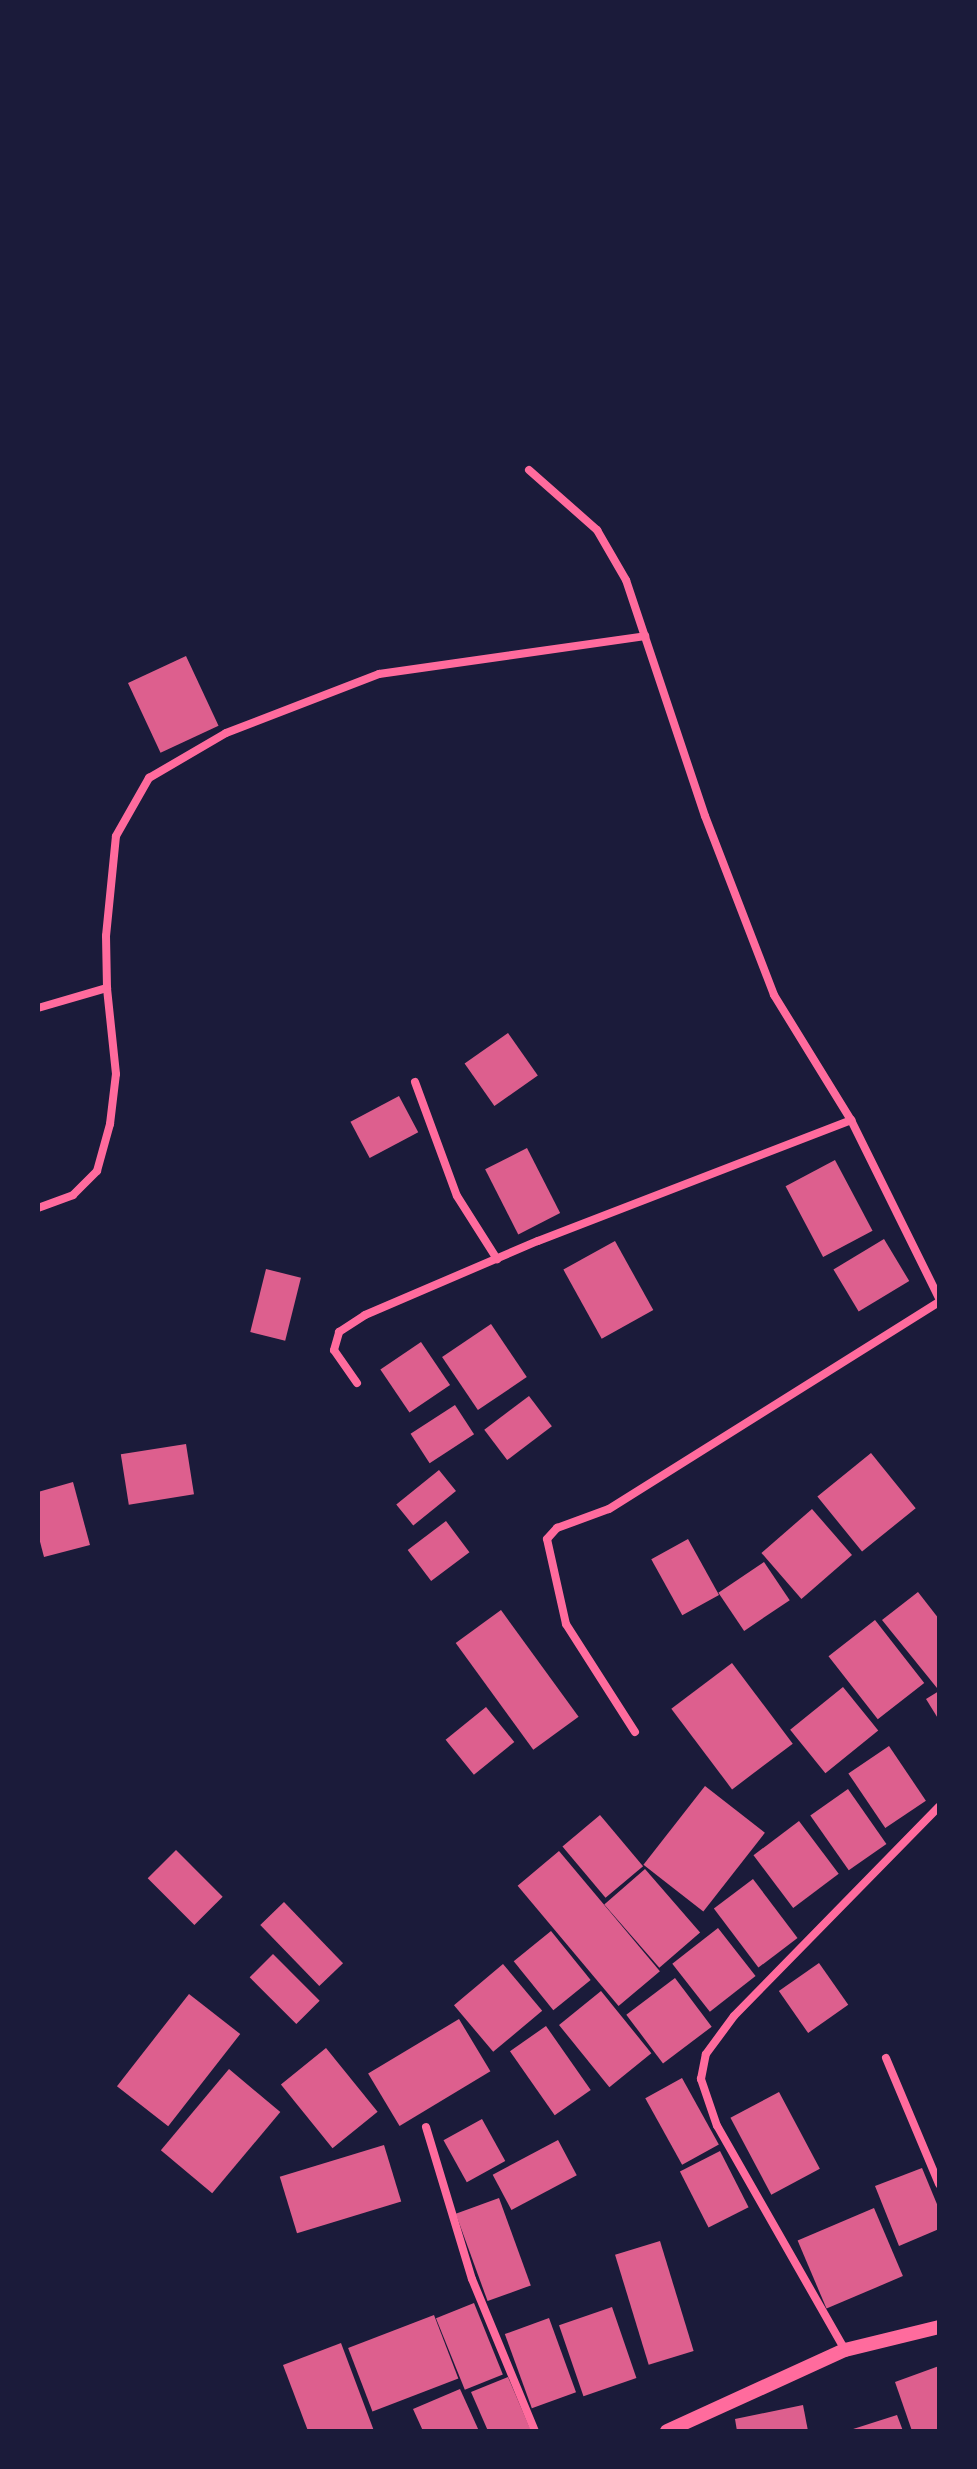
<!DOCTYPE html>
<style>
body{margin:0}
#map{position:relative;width:977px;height:2469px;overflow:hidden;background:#1b1b3a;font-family:"Varela Round",sans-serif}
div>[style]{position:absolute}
.building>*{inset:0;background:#dd5f8e;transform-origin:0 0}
.minor>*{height:8px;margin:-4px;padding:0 4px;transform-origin:4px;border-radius:4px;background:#ff6b9d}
.tertiary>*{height:14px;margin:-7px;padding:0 7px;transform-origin:7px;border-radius:7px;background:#ff6b9d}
span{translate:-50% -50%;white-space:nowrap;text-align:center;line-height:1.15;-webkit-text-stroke:6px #1b1b3a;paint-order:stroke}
.frame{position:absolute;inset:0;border:40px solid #1b1b3a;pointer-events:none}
</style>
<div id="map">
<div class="building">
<i style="left:186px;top:656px;width:77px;height:64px;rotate:65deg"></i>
<i style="left:508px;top:1033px;width:52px;height:53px;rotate:55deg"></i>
<i style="left:399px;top:1096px;width:41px;height:55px;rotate:62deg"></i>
<i style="left:527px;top:1148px;width:73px;height:47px;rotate:63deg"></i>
<i style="left:835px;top:1160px;width:80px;height:56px;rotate:62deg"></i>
<i style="left:884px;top:1239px;width:49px;height:59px;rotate:59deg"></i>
<i style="left:615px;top:1241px;width:79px;height:59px;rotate:61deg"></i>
<i style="left:266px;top:1269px;width:36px;height:65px;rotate:14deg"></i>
<i style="left:491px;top:1324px;width:64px;height:59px;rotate:56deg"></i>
<i style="left:421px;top:1342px;width:52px;height:49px;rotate:56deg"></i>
<i style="left:529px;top:1396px;width:38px;height:56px;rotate:53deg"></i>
<i style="left:455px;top:1405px;width:35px;height:53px;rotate:57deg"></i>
<i style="left:186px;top:1444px;width:51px;height:66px;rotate:81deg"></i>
<i style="left:871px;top:1453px;width:71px;height:69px;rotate:51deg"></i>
<i style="left:439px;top:1470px;width:27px;height:55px;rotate:51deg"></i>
<i style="clip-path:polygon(73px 1482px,90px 1545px,44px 1557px,38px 1534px,38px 1492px)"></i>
<i style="left:812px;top:1509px;width:61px;height:67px;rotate:49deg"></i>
<i style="left:446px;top:1521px;width:39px;height:48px;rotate:53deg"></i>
<i style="left:688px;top:1539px;width:64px;height:42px;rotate:61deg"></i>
<i style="left:764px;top:1562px;width:46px;height:55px;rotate:56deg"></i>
<i style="clip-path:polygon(918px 1592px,939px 1619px,937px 1688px,882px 1620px)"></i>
<i style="left:501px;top:1610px;width:132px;height:56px;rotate:54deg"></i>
<i style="left:875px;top:1620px;width:80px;height:59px;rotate:52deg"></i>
<i style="left:732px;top:1663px;width:101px;height:76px;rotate:53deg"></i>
<i style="left:843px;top:1687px;width:56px;height:68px;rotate:51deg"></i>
<i style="clip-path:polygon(939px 1691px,939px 1720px,926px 1699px)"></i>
<i style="left:486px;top:1707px;width:45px;height:52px;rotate:51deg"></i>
<i style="left:889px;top:1746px;width:66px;height:49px;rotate:56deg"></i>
<i style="left:705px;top:1786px;width:76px;height:100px;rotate:38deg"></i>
<i style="left:848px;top:1789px;width:67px;height:46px;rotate:55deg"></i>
<i style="left:600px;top:1815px;width:67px;height:49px;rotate:50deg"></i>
<i style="left:799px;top:1821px;width:66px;height:57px;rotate:53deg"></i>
<i style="left:176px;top:1850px;width:66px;height:40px;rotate:45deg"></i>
<i style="left:559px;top:1851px;width:157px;height:54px;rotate:50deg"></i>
<i style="left:645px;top:1869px;width:84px;height:54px;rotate:49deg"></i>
<i style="left:753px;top:1879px;width:74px;height:49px;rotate:53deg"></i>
<i style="left:284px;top:1902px;width:85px;height:33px;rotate:46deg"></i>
<i style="left:718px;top:1928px;width:61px;height:58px;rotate:52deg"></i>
<i style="left:551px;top:1931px;width:63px;height:48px;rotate:51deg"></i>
<i style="left:273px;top:1954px;width:66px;height:33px;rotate:45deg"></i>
<i style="left:819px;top:1963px;width:51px;height:49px;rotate:55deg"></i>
<i style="left:503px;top:1964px;width:61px;height:64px;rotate:50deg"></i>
<i style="left:675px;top:1978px;width:61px;height:61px;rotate:53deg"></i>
<i style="left:601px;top:1991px;width:80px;height:54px;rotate:51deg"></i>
<i style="left:189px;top:1994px;width:65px;height:117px;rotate:38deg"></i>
<i style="left:459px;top:2019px;width:61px;height:106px;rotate:59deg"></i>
<i style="left:546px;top:2026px;width:78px;height:44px;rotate:55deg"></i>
<i style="left:326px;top:2048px;width:82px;height:58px;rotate:51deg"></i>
<i style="left:229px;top:2069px;width:67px;height:106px;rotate:40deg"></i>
<i style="left:682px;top:2078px;width:76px;height:42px;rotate:61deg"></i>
<i style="left:779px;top:2092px;width:87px;height:55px;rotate:62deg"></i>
<i style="left:482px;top:2119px;width:48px;height:44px;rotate:61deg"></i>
<i style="left:558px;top:2140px;width:40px;height:74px;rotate:62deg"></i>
<i style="left:384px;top:2145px;width:59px;height:109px;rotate:73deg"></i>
<i style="left:720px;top:2151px;width:63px;height:45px;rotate:63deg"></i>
<i style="clip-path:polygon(922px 2168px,939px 2209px,939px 2229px,899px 2246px,875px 2186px)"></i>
<i style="left:499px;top:2198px;width:93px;height:46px;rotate:70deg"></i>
<i style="left:874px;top:2208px;width:74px;height:83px;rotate:67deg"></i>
<i style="left:660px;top:2241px;width:115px;height:47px;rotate:73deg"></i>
<i style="left:474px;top:2303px;width:77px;height:41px;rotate:68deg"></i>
<i style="left:612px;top:2307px;width:75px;height:56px;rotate:71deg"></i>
<i style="left:434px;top:2315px;width:68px;height:92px;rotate:69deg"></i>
<i style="left:549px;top:2318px;width:79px;height:47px;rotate:70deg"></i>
<i style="clip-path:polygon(341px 2343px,374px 2431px,308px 2431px,283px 2365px)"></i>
<i style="clip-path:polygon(939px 2366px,939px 2431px,912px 2431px,895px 2382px)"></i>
<i style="clip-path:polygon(508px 2377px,531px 2431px,488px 2431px,471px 2392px)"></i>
<i style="clip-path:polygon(460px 2389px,479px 2431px,423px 2431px,413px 2409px)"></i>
<i style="clip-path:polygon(803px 2405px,808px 2431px,737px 2431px,735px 2419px)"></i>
<i style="clip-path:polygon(897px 2415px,903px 2431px,850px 2431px,850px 2430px)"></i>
</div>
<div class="minor">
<i style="left:529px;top:470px;width:91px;rotate:41.4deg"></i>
<i style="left:597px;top:530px;width:58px;rotate:59.9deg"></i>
<i style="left:626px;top:580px;width:249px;rotate:71.5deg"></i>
<i style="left:705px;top:816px;width:192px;rotate:68.9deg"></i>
<i style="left:774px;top:995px;width:147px;rotate:58.4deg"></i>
<i style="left:851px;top:1120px;width:199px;rotate:63.7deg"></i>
<i style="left:38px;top:1008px;width:72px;rotate:-16.2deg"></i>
<i style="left:415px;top:1082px;width:121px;rotate:69.8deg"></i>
<i style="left:457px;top:1196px;width:75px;rotate:57.6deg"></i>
<i style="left:38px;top:1208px;width:37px;rotate:-20deg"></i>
<i style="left:73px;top:1195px;width:34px;rotate:-45deg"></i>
<i style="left:97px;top:1171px;width:49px;rotate:-74.5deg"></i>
<i style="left:110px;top:1124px;width:50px;rotate:-83.2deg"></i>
<i style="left:116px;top:1074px;width:86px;rotate:-96deg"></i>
<i style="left:107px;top:988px;width:52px;rotate:-91.1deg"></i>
<i style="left:106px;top:936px;width:100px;rotate:-84.3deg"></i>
<i style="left:116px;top:836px;width:67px;rotate:-60.4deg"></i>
<i style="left:149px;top:778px;width:89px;rotate:-30.3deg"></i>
<i style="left:226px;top:733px;width:164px;rotate:-21.1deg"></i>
<i style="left:379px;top:674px;width:269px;rotate:-8.1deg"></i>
<i style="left:357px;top:1383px;width:40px;rotate:-124.9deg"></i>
<i style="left:334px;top:1350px;width:19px;rotate:-74deg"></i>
<i style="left:339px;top:1332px;width:31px;rotate:-33deg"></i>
<i style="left:365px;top:1315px;width:188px;rotate:-23.2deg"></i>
<i style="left:538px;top:1241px;width:336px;rotate:-21.1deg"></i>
<i style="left:635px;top:1732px;width:128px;rotate:-122.6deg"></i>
<i style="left:566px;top:1624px;width:87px;rotate:-102.6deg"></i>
<i style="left:547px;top:1539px;width:15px;rotate:-48deg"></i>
<i style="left:557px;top:1528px;width:55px;rotate:-20.1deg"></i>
<i style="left:609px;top:1509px;width:390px;rotate:-32.1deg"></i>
<i style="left:886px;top:2058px;width:137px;rotate:67.2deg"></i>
<i style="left:426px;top:2127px;width:159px;rotate:73.2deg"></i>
<i style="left:472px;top:2279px;width:165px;rotate:67.5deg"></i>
<i style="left:845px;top:2350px;width:258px;rotate:-119.7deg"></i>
<i style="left:717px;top:2126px;width:50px;rotate:-108.8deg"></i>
<i style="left:701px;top:2079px;width:25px;rotate:-79deg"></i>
<i style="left:706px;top:2054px;width:47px;rotate:-53.6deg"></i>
<i style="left:734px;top:2016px;width:293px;rotate:-45.6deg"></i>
</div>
<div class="tertiary">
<i style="left:667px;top:2431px;width:196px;rotate:-24.5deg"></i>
<i style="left:845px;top:2350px;width:97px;rotate:-13.7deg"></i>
</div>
<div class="frame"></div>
</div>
